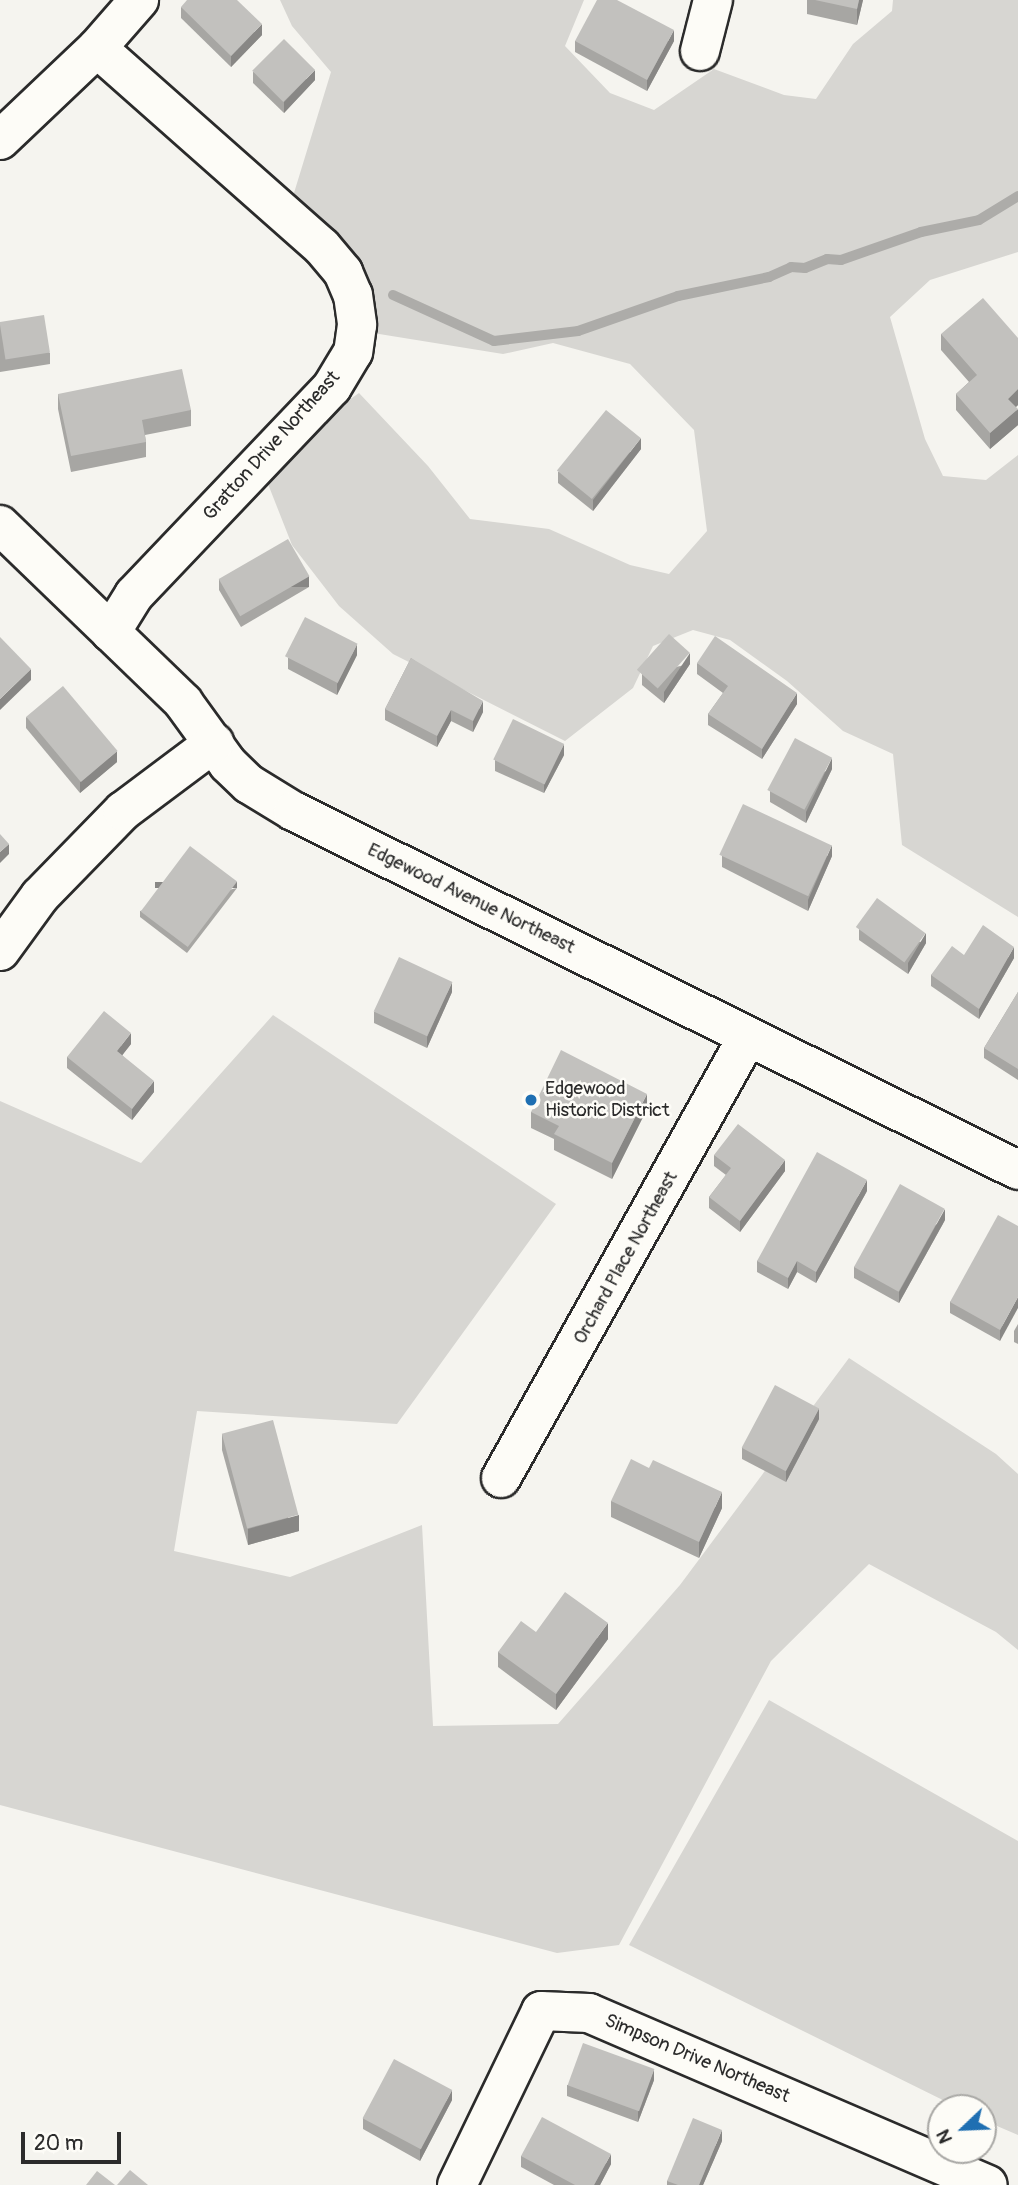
<!DOCTYPE html>
<style>
body{margin:0}
#map{position:relative;width:1018px;height:2185px;overflow:hidden;background:#f5f4ef;font-family:Pangolin,sans-serif}
div>[style]{position:absolute}
.green>*{inset:0;background:#d7d6d2}
.stream>*{height:10px;margin:-5px;padding:0 5px;transform-origin:5px;border-radius:5px;background:#adaca9}
.roads{filter:drop-shadow(2px 0 #2b2b2b) drop-shadow(-2px 0 #2b2b2b) drop-shadow(0 2px #2b2b2b) drop-shadow(0 -2px #2b2b2b)}
.minor>*{height:38px;margin:-19px;padding:0 19px;transform-origin:19px;border-radius:19px;background:#fdfcf7}
.wall>*{inset:0;background:#a7a6a3}
.shaded-wall>*{inset:0;background:#888785;transform-origin:0 0}
.building>*{inset:0;background:#c2c1be;transform-origin:0 0}
.dots>*{width:19px;height:19px;translate:-50% -50%;box-sizing:border-box;border:4px solid #fdfcf7;border-radius:50%}
span{translate:-50% -50%;white-space:nowrap;text-align:center;line-height:1.15;-webkit-text-stroke:5px #fdfcf7;paint-order:stroke}
.street-label{font-size:19px;color:#2b2b2b}
.poi-label{font-size:19px;color:#2b2b2b}
.left{translate:0 -50%;text-align:left}
.north{position:absolute;left:927px;top:2094px;width:70px;height:70px;box-sizing:border-box;background:#fdfcf7;border:2px solid #a9a8a5;border-radius:50%;rotate:247deg;font-size:19px;font-weight:700;line-height:28px;text-align:center;color:#2b2b2b}
.north::after{content:'';display:block;margin:auto;width:24px;height:32px;background:#1f6fb2;clip-path:polygon(50% 0,100% 100%,50% 72%,0 100%)}
.scale{position:absolute;left:21px;top:2132px;width:100px;height:32px;box-sizing:border-box;border:4px solid #2b2b2b;border-top:0;padding-left:9px;font-size:21px;line-height:24px;white-space:nowrap;color:#2b2b2b;-webkit-text-stroke:5px #fdfcf7;paint-order:stroke}
</style>
<div id="map">
<div class="green">
<i style="clip-path:polygon(280px 0,584px 0,565px 46px,610px 93px,654px 110px,714px 69px,784px 95px,816px 99px,853px 44px,892px 11px,893px 0,1018px 0,1018px 252px,930px 280px,890px 317px,925px 439px,943px 476px,986px 480px,1018px 455px,1018px 917px,902px 845px,893px 754px,843px 731px,787px 681px,730px 640px,693px 630px,653px 646px,633px 688px,565px 741px,393px 654px,339px 606px,292px 545px,268px 484px,309px 428px,359px 393px,428px 466px,470px 519px,549px 529px,630px 565px,669px 574px,707px 531px,694px 430px,630px 364px,553px 343px,503px 354px,373px 333px,290px 206px,331px 72px,292px 26px)"></i>
<i style="clip-path:polygon(273px 1015px,556px 1204px,397px 1424px,197px 1411px,174px 1551px,290px 1577px,422px 1525px,433px 1726px,558px 1724px,680px 1585px,849px 1358px,996px 1454px,1018px 1474px,1018px 1650px,996px 1632px,869px 1564px,771px 1661px,619px 1945px,557px 1953px,0 1805px,0 1101px,141px 1163px)"></i>
<i style="clip-path:polygon(769px 1700px,1018px 1841px,1018px 2135px,983px 2120px,983px 2108px,959px 2108px,629px 1945px)"></i>
</div>
<div class="stream">
<i style="left:393px;top:295px;width:111px;rotate:24.5deg"></i>
<i style="left:494px;top:341px;width:85px;rotate:-6.8deg"></i>
<i style="left:578px;top:331px;width:106px;rotate:-19.3deg"></i>
<i style="left:678px;top:296px;width:93px;rotate:-11.8deg"></i>
<i style="left:769px;top:277px;width:24px;rotate:-24deg"></i>
<i style="left:791px;top:267px;width:14px;rotate:4deg"></i>
<i style="left:805px;top:268px;width:24px;rotate:-22deg"></i>
<i style="left:827px;top:259px;width:14px;rotate:4deg"></i>
<i style="left:841px;top:260px;width:85px;rotate:-19.3deg"></i>
<i style="left:921px;top:232px;width:59px;rotate:-11.7deg"></i>
<i style="left:979px;top:220px;width:46px;rotate:-31.6deg"></i>
</div>
<div class="roads">
<div class="minor">
<i style="left:97px;top:48px;width:300px;rotate:41.5deg"></i>
<i style="left:322px;top:247px;width:33px;rotate:50deg"></i>
<i style="left:343px;top:272px;width:25px;rotate:67deg"></i>
<i style="left:353px;top:295px;width:30px;rotate:82deg"></i>
<i style="left:357px;top:325px;width:27px;rotate:98deg"></i>
<i style="left:353px;top:352px;width:41px;rotate:121deg"></i>
<i style="left:332px;top:387px;width:287px;rotate:133.6deg"></i>
<i style="left:134px;top:595px;width:44px;rotate:121.9deg"></i>
<i style="left:700px;top:51px;width:53px;rotate:-75.7deg"></i>
<i style="left:0;top:140px;width:134px;rotate:-43.5deg"></i>
<i style="left:97px;top:48px;width:64px;rotate:-48.8deg"></i>
<i style="left:0;top:525px;width:255px;rotate:44deg"></i>
<i style="left:183px;top:702px;width:77px;rotate:54deg"></i>
<i style="left:228px;top:764px;width:29px;rotate:44deg"></i>
<i style="left:249px;top:784px;width:52px;rotate:31.5deg"></i>
<i style="left:293px;top:811px;width:809px;rotate:26.34deg"></i>
<i style="left:0;top:951px;width:68px;rotate:-54deg"></i>
<i style="left:40px;top:896px;width:119px;rotate:-45.7deg"></i>
<i style="left:123px;top:811px;width:114px;rotate:-36.8deg"></i>
<i style="left:501px;top:1478px;width:506px;rotate:-60.8deg"></i>
<i style="left:457px;top:2185px;width:193px;rotate:-64.2deg"></i>
<i style="left:541px;top:2011px;width:48px;rotate:2.4deg"></i>
<i style="left:589px;top:2013px;width:434px;rotate:23.3deg"></i>
</div>
</div>
<div class="wall">
<i style="clip-path:polygon(807px 0,863px 0,857px 25px,807px 14px)"></i>
<i style="clip-path:polygon(181px 7px,262px 35px,231px 67px,181px 18px)"></i>
<i style="clip-path:polygon(575px 41px,674px 41px,647px 91px,575px 52px)"></i>
<i style="clip-path:polygon(253px 72px,315px 80px,284px 113px,253px 83px)"></i>
<i style="clip-path:polygon(0 322px,50px 353px,50px 364px,0 372px)"></i>
<i style="clip-path:polygon(941px 334px,1018px 338px,1018px 405px,1016px 407px,1018px 425px,990px 449px,956px 410px,956px 394px,969px 382px,941px 350px)"></i>
<i style="clip-path:polygon(58px 394px,191px 410px,191px 426px,145px 435px,146px 442px,146px 457px,71px 472px,58px 409px)"></i>
<i style="clip-path:polygon(641px 449px,593px 511px,558px 483px,558px 472px)"></i>
<i style="clip-path:polygon(219px 579px,309px 587px,241px 627px,219px 590px)"></i>
<i style="clip-path:polygon(357px 655px,337px 695px,288px 669px,288px 658px)"></i>
<i style="clip-path:polygon(411px 658px,483px 712px,473px 732px,451px 721px,437px 747px,385px 720px,385px 709px)"></i>
<i style="clip-path:polygon(697px 663px,797px 704px,762px 759px,708px 725px,708px 714px,723px 693px,697px 674px)"></i>
<i style="clip-path:polygon(690px 664px,664px 703px,642px 685px,642px 674px)"></i>
<i style="clip-path:polygon(26px 717px,117px 762px,80px 793px,26px 728px)"></i>
<i style="clip-path:polygon(564px 755px,544px 793px,495px 771px,495px 760px)"></i>
<i style="clip-path:polygon(832px 769px,806px 823px,770px 802px,770px 791px)"></i>
<i style="clip-path:polygon(722px 856px,832px 856px,808px 911px,722px 867px)"></i>
<i style="clip-path:polygon(237px 888px,187px 953px,140px 917px,140px 911px)"></i>
<i style="clip-path:polygon(859px 929px,926px 943px,908px 974px,859px 940px)"></i>
<i style="clip-path:polygon(964px 955px,1014px 958px,979px 1019px,931px 986px,931px 975px)"></i>
<i style="clip-path:polygon(452px 992px,427px 1048px,374px 1023px,374px 1012px)"></i>
<i style="clip-path:polygon(1018px 992px,1018px 1080px,984px 1058px,984px 1048px)"></i>
<i style="clip-path:polygon(131px 1044px,122px 1055px,154px 1092px,132px 1120px,67px 1068px,67px 1057px)"></i>
<i style="clip-path:polygon(647px 1109px,612px 1179px,554px 1150px,554px 1139px,531px 1128px,531px 1112px)"></i>
<i style="clip-path:polygon(714px 1155px,785px 1171px,740px 1232px,709px 1208px,709px 1197px,726px 1175px,714px 1166px)"></i>
<i style="clip-path:polygon(867px 1191px,816px 1283px,797px 1272px,788px 1289px,757px 1272px,757px 1261px)"></i>
<i style="clip-path:polygon(945px 1220px,899px 1303px,854px 1278px,854px 1267px)"></i>
<i style="clip-path:polygon(1018px 1226px,1000px 1341px,950px 1313px,950px 1302px)"></i>
<i style="clip-path:polygon(1018px 1324px,1018px 1344px,1014px 1342px,1014px 1331px)"></i>
<i style="clip-path:polygon(819px 1419px,786px 1482px,742px 1459px,742px 1448px)"></i>
<i style="clip-path:polygon(222px 1434px,299px 1531px,248px 1545px,222px 1450px)"></i>
<i style="clip-path:polygon(611px 1501px,722px 1508px,699px 1558px,611px 1517px)"></i>
<i style="clip-path:polygon(536px 1632px,608px 1639px,556px 1710px,498px 1667px,498px 1652px)"></i>
<i style="clip-path:polygon(654px 2080px,638px 2122px,567px 2096px,567px 2085px)"></i>
<i style="clip-path:polygon(452px 2100px,420px 2161px,363px 2129px,363px 2118px)"></i>
<i style="clip-path:polygon(722px 2141px,703px 2185px,667px 2185px,667px 2181px)"></i>
<i style="clip-path:polygon(521px 2156px,611px 2164px,600px 2185px,554px 2185px,521px 2167px)"></i>
</div>
<div class="shaded-wall">
<i style="clip-path:polygon(859px 0,863px 0,857px 25px,857px 9px)"></i>
<i style="clip-path:polygon(262px 24px,262px 35px,231px 67px,231px 56px)"></i>
<i style="clip-path:polygon(674px 30px,674px 41px,647px 91px,647px 80px)"></i>
<i style="clip-path:polygon(315px 70px,315px 80px,284px 113px,284px 102px)"></i>
<i style="clip-path:polygon(1018px 389px,1018px 405px,1008px 414px,1008px 399px)"></i>
<i style="clip-path:polygon(1018px 409px,1018px 425px,990px 449px,990px 433px)"></i>
<i style="clip-path:polygon(641px 438px,641px 449px,593px 511px,593px 500px)"></i>
<i style="left:309px;top:576px;width:11px;height:79px;rotate:90deg"></i>
<i style="clip-path:polygon(357px 644px,357px 655px,337px 695px,337px 684px)"></i>
<i style="clip-path:polygon(690px 653px,690px 664px,664px 703px,664px 692px)"></i>
<i style="clip-path:polygon(31px 669px,31px 680px,0 710px,0 699px)"></i>
<i style="clip-path:polygon(797px 693px,797px 704px,762px 759px,762px 749px)"></i>
<i style="clip-path:polygon(483px 701px,483px 712px,473px 732px,473px 721px)"></i>
<i style="clip-path:polygon(451px 710px,451px 721px,437px 747px,437px 736px)"></i>
<i style="clip-path:polygon(564px 744px,564px 755px,544px 793px,544px 782px)"></i>
<i style="clip-path:polygon(117px 751px,117px 762px,80px 793px,80px 782px)"></i>
<i style="clip-path:polygon(832px 758px,832px 769px,806px 823px,806px 812px)"></i>
<i style="clip-path:polygon(9px 844px,9px 854px,0 863px,0 852px)"></i>
<i style="clip-path:polygon(832px 845px,832px 856px,808px 911px,808px 900px)"></i>
<i style="left:237px;top:882px;width:6px;height:82px;rotate:90deg"></i>
<i style="clip-path:polygon(926px 933px,926px 943px,908px 974px,908px 963px)"></i>
<i style="clip-path:polygon(1014px 947px,1014px 958px,979px 1019px,979px 1009px)"></i>
<i style="clip-path:polygon(452px 982px,452px 992px,427px 1048px,427px 1037px)"></i>
<i style="clip-path:polygon(131px 1033px,131px 1044px,117px 1062px,117px 1051px)"></i>
<i style="clip-path:polygon(154px 1081px,154px 1092px,132px 1120px,132px 1109px)"></i>
<i style="clip-path:polygon(647px 1094px,647px 1109px,612px 1179px,612px 1163px)"></i>
<i style="clip-path:polygon(785px 1160px,785px 1171px,740px 1232px,740px 1221px)"></i>
<i style="clip-path:polygon(867px 1180px,867px 1191px,816px 1283px,816px 1272px)"></i>
<i style="clip-path:polygon(945px 1209px,945px 1220px,899px 1303px,899px 1292px)"></i>
<i style="clip-path:polygon(797px 1261px,797px 1272px,788px 1289px,788px 1278px)"></i>
<i style="clip-path:polygon(1018px 1297px,1018px 1308px,1000px 1341px,1000px 1330px)"></i>
<i style="clip-path:polygon(819px 1408px,819px 1419px,786px 1482px,786px 1471px)"></i>
<i style="clip-path:polygon(722px 1492px,722px 1508px,699px 1558px,699px 1542px)"></i>
<i style="clip-path:polygon(299px 1515px,299px 1531px,248px 1545px,248px 1529px)"></i>
<i style="clip-path:polygon(608px 1623px,608px 1639px,556px 1710px,556px 1694px)"></i>
<i style="clip-path:polygon(654px 2069px,654px 2080px,638px 2122px,638px 2111px)"></i>
<i style="clip-path:polygon(452px 2090px,452px 2100px,420px 2161px,420px 2150px)"></i>
<i style="clip-path:polygon(722px 2130px,722px 2141px,703px 2185px,699px 2185px)"></i>
<i style="clip-path:polygon(611px 2154px,611px 2164px,600px 2185px,594px 2185px)"></i>
</div>
<div class="building">
<i style="clip-path:polygon(187px 0,237px 0,262px 24px,231px 56px,181px 7px)"></i>
<i style="clip-path:polygon(597px 0,617px 0,674px 30px,647px 80px,575px 41px)"></i>
<i style="clip-path:polygon(815px 0,859px 0,857px 9px)"></i>
<i style="left:284px;top:39px;width:44px;height:45px;rotate:45deg"></i>
<i style="clip-path:polygon(983px 298px,1018px 338px,1018px 389px,1008px 399px,1018px 409px,990px 433px,956px 394px,977px 375px,941px 334px)"></i>
<i style="left:44px;top:315px;width:38px;height:45px;rotate:81deg"></i>
<i style="clip-path:polygon(182px 369px,191px 410px,142px 420px,146px 442px,71px 456px,58px 394px)"></i>
<i style="left:606px;top:410px;width:45px;height:78px;rotate:39deg"></i>
<i style="left:288px;top:539px;width:43px;height:80px;rotate:60deg"></i>
<i style="left:305px;top:617px;width:59px;height:44px;rotate:27deg"></i>
<i style="left:669px;top:634px;width:28px;height:48px;rotate:42deg"></i>
<i style="clip-path:polygon(715px 636px,797px 693px,762px 749px,708px 714px,728px 686px,697px 663px)"></i>
<i style="clip-path:polygon(0 637px,31px 669px,0 699px)"></i>
<i style="clip-path:polygon(411px 658px,483px 701px,473px 721px,451px 710px,437px 736px,385px 709px)"></i>
<i style="left:63px;top:686px;width:85px;height:48px;rotate:50deg"></i>
<i style="left:513px;top:719px;width:57px;height:45px;rotate:26deg"></i>
<i style="left:795px;top:738px;width:42px;height:59px;rotate:28deg"></i>
<i style="left:743px;top:804px;width:98px;height:56px;rotate:25deg"></i>
<i style="clip-path:polygon(0 834px,9px 844px,0 852px)"></i>
<i style="left:190px;top:846px;width:59px;height:82px;rotate:37deg"></i>
<i style="left:877px;top:898px;width:60px;height:36px;rotate:36deg"></i>
<i style="clip-path:polygon(983px 925px,1014px 947px,979px 1009px,931px 975px,952px 946px,964px 955px)"></i>
<i style="left:399px;top:957px;width:59px;height:60px;rotate:25deg"></i>
<i style="clip-path:polygon(1018px 992px,1018px 1069px,984px 1048px)"></i>
<i style="clip-path:polygon(104px 1011px,131px 1033px,117px 1051px,154px 1081px,132px 1109px,67px 1057px)"></i>
<i style="clip-path:polygon(561px 1050px,647px 1094px,612px 1163px,554px 1134px,559px 1126px,531px 1112px)"></i>
<i style="clip-path:polygon(738px 1124px,785px 1160px,740px 1221px,709px 1197px,731px 1168px,714px 1155px)"></i>
<i style="clip-path:polygon(817px 1152px,867px 1180px,816px 1272px,797px 1261px,788px 1278px,757px 1261px)"></i>
<i style="left:900px;top:1184px;width:51px;height:95px;rotate:29deg"></i>
<i style="clip-path:polygon(998px 1215px,1018px 1226px,1018px 1297px,1000px 1330px,950px 1302px)"></i>
<i style="left:775px;top:1385px;width:50px;height:71px;rotate:28deg"></i>
<i style="left:273px;top:1420px;width:98px;height:53px;rotate:75deg"></i>
<i style="clip-path:polygon(631px 1459px,649px 1468px,653px 1460px,722px 1492px,699px 1542px,611px 1501px)"></i>
<i style="clip-path:polygon(565px 1592px,608px 1623px,556px 1694px,498px 1652px,521px 1621px,536px 1632px)"></i>
<i style="left:583px;top:2043px;width:76px;height:45px;rotate:20deg"></i>
<i style="left:394px;top:2059px;width:66px;height:67px;rotate:28deg"></i>
<i style="clip-path:polygon(542px 2117px,611px 2154px,594px 2185px,575px 2185px,521px 2156px)"></i>
<i style="clip-path:polygon(693px 2118px,722px 2130px,699px 2185px,678px 2185px,667px 2181px)"></i>
<i style="clip-path:polygon(130px 2170px,148px 2185px,117px 2185px)"></i>
<i style="clip-path:polygon(97px 2171px,115px 2185px,86px 2185px)"></i>
</div>
<div class="dots">
<i style="left:531px;top:1100px;background:#1f6fb2"></i>
</div>
<div class="street-label">
<span style="left:272px;top:446px;rotate:-48deg">Gratton Drive Northeast</span>
<span style="left:471px;top:899px;rotate:26deg">Edgewood Avenue Northeast</span>
<span style="left:626px;top:1258px;rotate:-61deg">Orchard Place Northeast</span>
<span style="left:697px;top:2059px;rotate:23deg">Simpson Drive Northeast</span>
</div>
<div class="poi-label">
<span class="left" style="left:545px;top:1100px">Edgewood<br>Historic District</span>
</div>
<div class="north">N</div>
<div class="scale">20 m</div>
</div>
